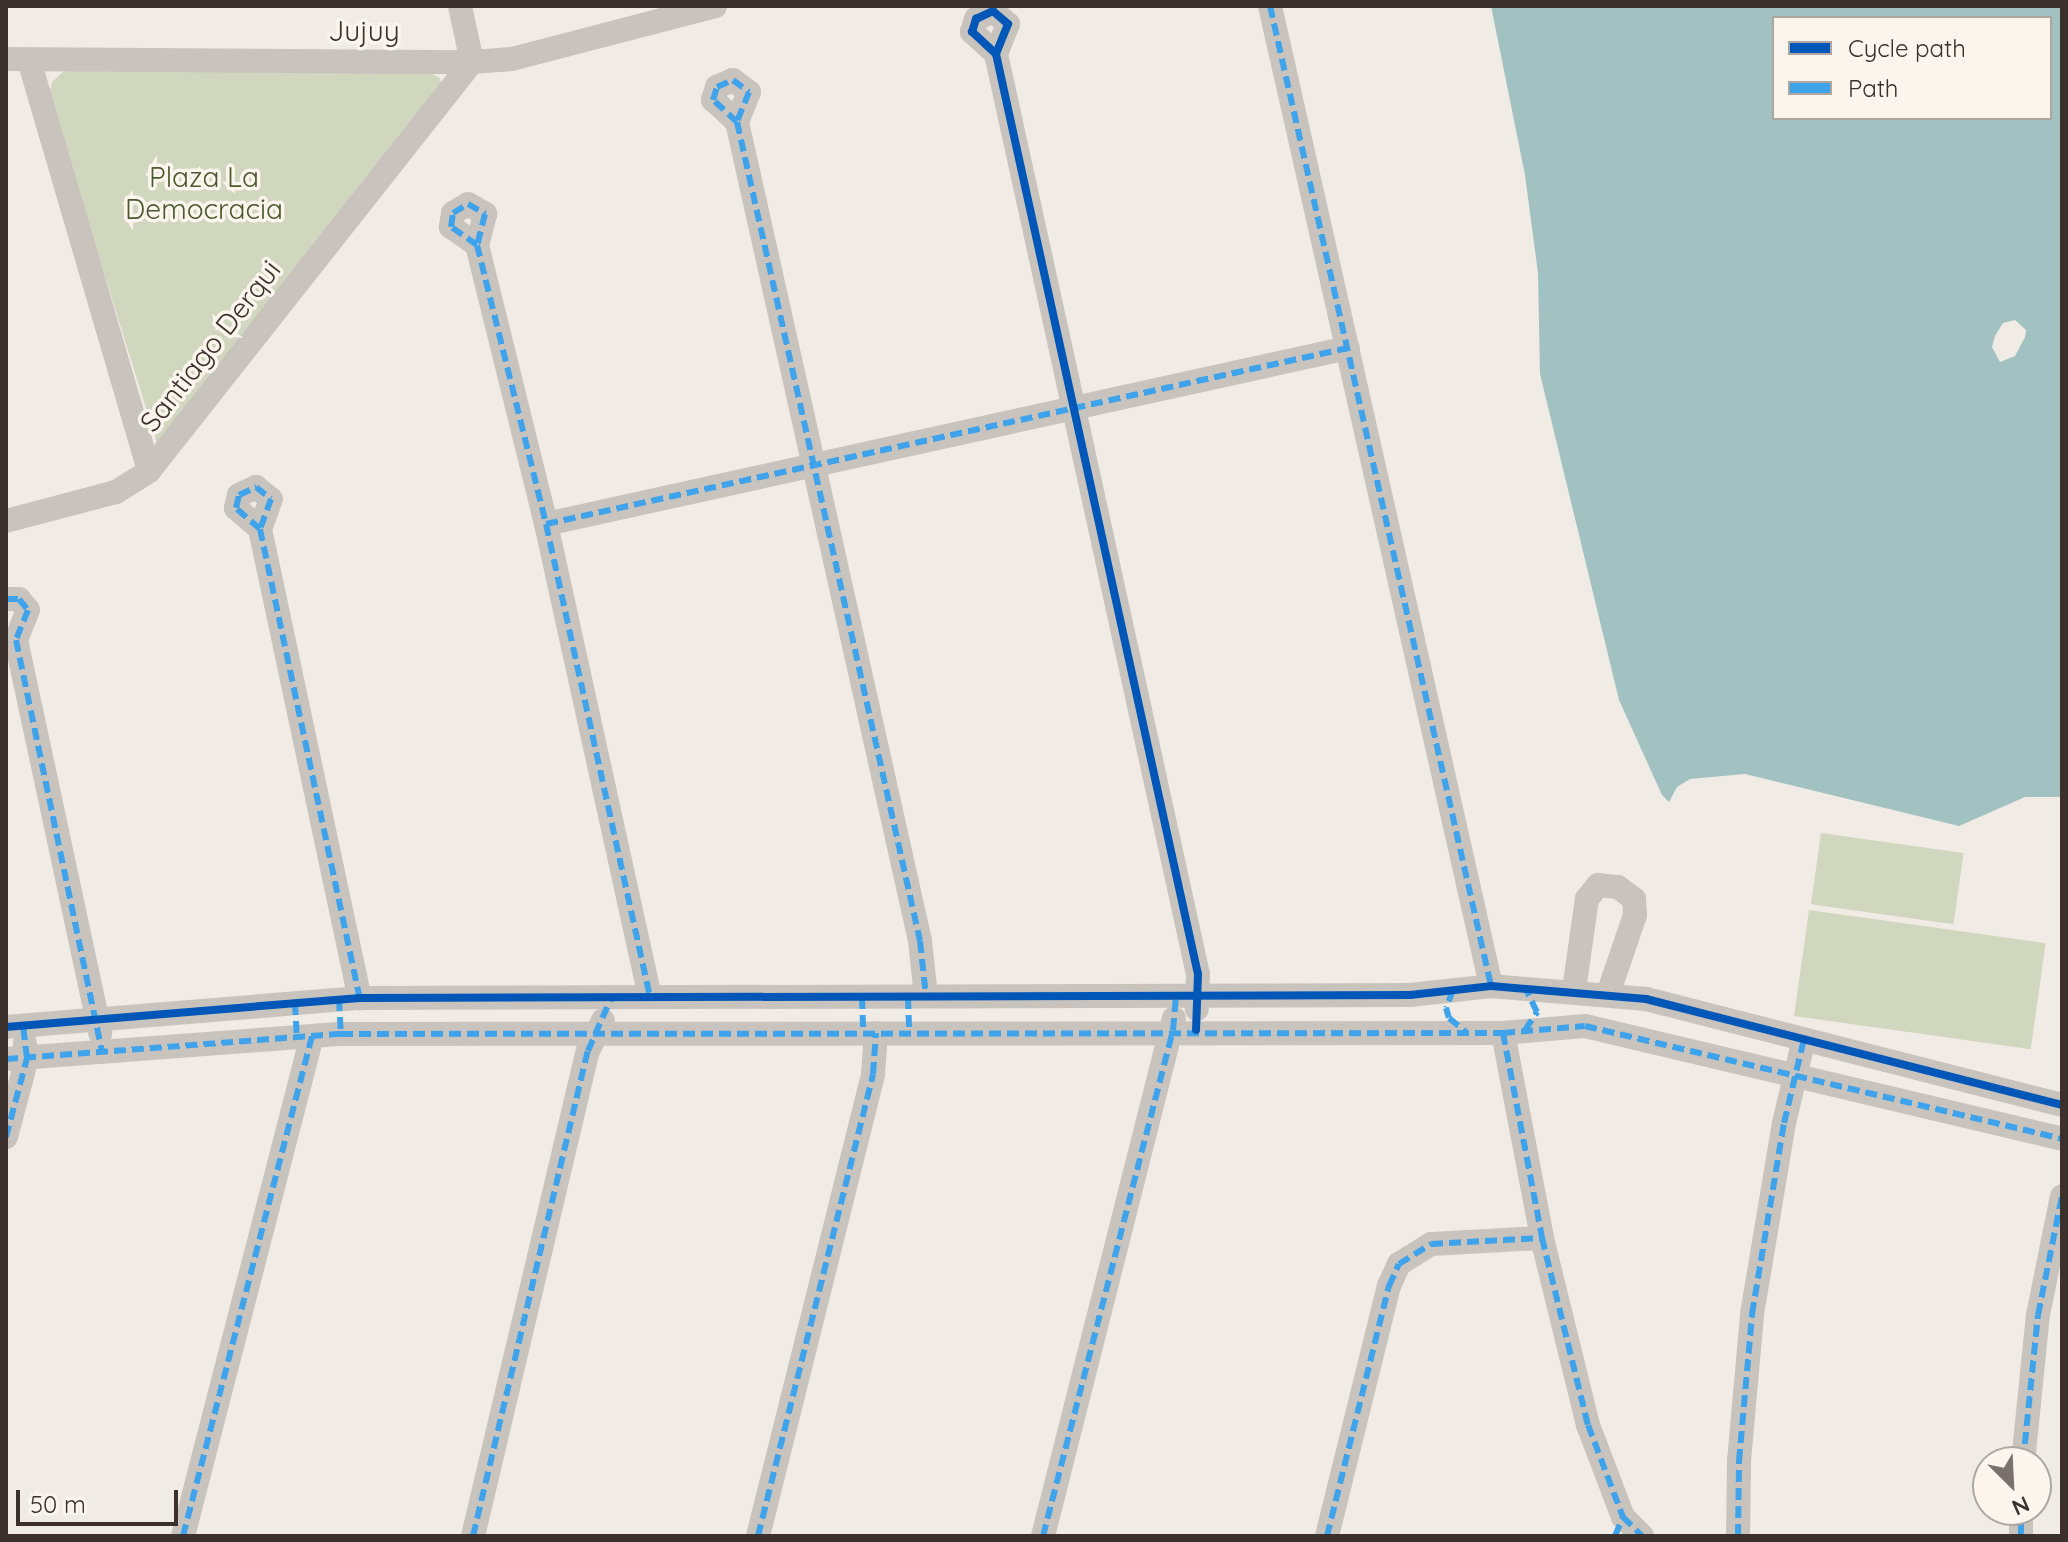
<!DOCTYPE html>
<style>
body{margin:0}
#map{position:relative;width:2068px;height:1542px;overflow:hidden;background:#f0ebe5;font-family:Quicksand,sans-serif}
div>[style]{position:absolute}
.green>*{inset:0;background:#d1d6bf;transform-origin:0 0}
.water>*{inset:0;background:#a1c2c1}
.minor>*{height:24px;margin:-12px;padding:0 12px;transform-origin:12px;border-radius:12px;background:#c9c3be}
.quiet>*{height:6px;margin-top:-3px;transform-origin:0;background:repeating-linear-gradient(90deg,#3fa3eb 0 12px,transparent 0 18px)}
.cycleway>*{height:8px;margin:-4px;padding:0 4px;transform-origin:4px;border-radius:4px;background:#0057b8}
span{translate:-50% -50%;white-space:nowrap;text-align:center;line-height:1.15;-webkit-text-stroke:7px #fbf5ee;paint-order:stroke}
.street-label{font-size:28px;color:#3b302b}
.park-label{font-size:28px;color:#4a5a2e}
.frame{position:absolute;inset:0;border:8px solid #3b302b;pointer-events:none}
.legend{position:absolute;left:1772px;top:16px;width:280px;height:104px;box-sizing:border-box;background:#fbf5ee;border:2px solid #aea6a0;margin:0;padding:10px 14px;list-style:none;font-size:24px;color:#3b302b}
.legend li{display:flex;align-items:center;gap:16px;height:40px}
.legend b{width:40px;border:2px solid #aea6a0}
.north{position:absolute;left:1972px;top:1446px;width:80px;height:80px;box-sizing:border-box;background:#fbf5ee;border:2px solid #aea6a0;border-radius:50%;rotate:156deg;font-size:22px;font-weight:700;line-height:32px;text-align:center;color:#3b302b}
.north::after{content:'';display:block;margin:auto;width:28px;height:36px;background:#7a716c;clip-path:polygon(50% 0,100% 100%,50% 72%,0 100%)}
.scale{position:absolute;left:16px;top:1490px;width:162px;height:36px;box-sizing:border-box;border:4px solid #3b302b;border-top:0;padding-left:10px;font-size:24px;line-height:28px;white-space:nowrap;color:#3b302b;-webkit-text-stroke:6px #fbf5ee;paint-order:stroke}
</style>
<div id="map">
<div class="green">
<i style="clip-path:polygon(64px 71px,428px 72px,440px 78px,441px 83px,157px 443px,49px 97px,52px 82px)"></i>
<i style="left:1821px;top:833px;width:144px;height:72px;rotate:8deg"></i>
<i style="left:1809px;top:910px;width:239px;height:107px;rotate:8deg"></i>
</div>
<div class="water">
<i style="clip-path:polygon(evenodd,1491px 6px,2062px 6px,2062px 797px,2025px 797px,1959px 826px,1745px 774px,1690px 779px,1677px 787px,1669px 802px,1662px 795px,1619px 700px,1540px 374px,1538px 273px,1525px 175px,1491px 6px,1774px 18px,2050px 18px,2050px 118px,1774px 118px,1774px 18px,1491px 6px,2015px 320px,2026px 330px,2025px 337px,2015px 356px,2000px 362px,1992px 347px,1995px 336px,2003px 323px,2015px 320px)"></i>
</div>
<div class="minor">
<i style="left:1270px;top:6px;width:1005px;rotate:77.29deg"></i>
<i style="left:996px;top:54px;width:33px;rotate:-137deg"></i>
<i style="left:972px;top:32px;width:14px;rotate:-73deg"></i>
<i style="left:976px;top:19px;width:19px;rotate:-25deg"></i>
<i style="left:993px;top:11px;width:20px;rotate:41deg"></i>
<i style="left:1008px;top:24px;width:32px;rotate:112deg"></i>
<i style="left:996px;top:54px;width:942px;rotate:77.62deg"></i>
<i style="left:1198px;top:974px;width:35px;rotate:92deg"></i>
<i style="left:6px;top:59px;width:466px;rotate:0.4deg"></i>
<i style="left:472px;top:62px;width:40px;rotate:-4.3deg"></i>
<i style="left:512px;top:59px;width:210px;rotate:-14.6deg"></i>
<i style="left:29px;top:60px;width:428px;rotate:73.7deg"></i>
<i style="left:737px;top:122px;width:33px;rotate:-137deg"></i>
<i style="left:713px;top:100px;width:14px;rotate:-73deg"></i>
<i style="left:717px;top:87px;width:17px;rotate:-24deg"></i>
<i style="left:733px;top:80px;width:20px;rotate:37deg"></i>
<i style="left:749px;top:92px;width:32px;rotate:112deg"></i>
<i style="left:737px;top:122px;width:839px;rotate:77.4deg"></i>
<i style="left:920px;top:941px;width:55px;rotate:83.8deg"></i>
<i style="left:477px;top:245px;width:32px;rotate:-145deg"></i>
<i style="left:451px;top:227px;width:14px;rotate:-82deg"></i>
<i style="left:453px;top:213px;width:17px;rotate:-31deg"></i>
<i style="left:468px;top:204px;width:20px;rotate:30deg"></i>
<i style="left:485px;top:214px;width:32px;rotate:104deg"></i>
<i style="left:477px;top:245px;width:287px;rotate:76.1deg"></i>
<i style="left:546px;top:524px;width:484px;rotate:77.6deg"></i>
<i style="left:6px;top:521px;width:114px;rotate:-14.8deg"></i>
<i style="left:116px;top:492px;width:39px;rotate:-32deg"></i>
<i style="left:149px;top:471px;width:521px;rotate:-51.7deg"></i>
<i style="left:472px;top:62px;width:57px;rotate:-102.1deg"></i>
<i style="left:546px;top:524px;width:821px;rotate:-12.38deg"></i>
<i style="left:260px;top:529px;width:32px;rotate:-139deg"></i>
<i style="left:236px;top:508px;width:13px;rotate:-77deg"></i>
<i style="left:239px;top:495px;width:19px;rotate:-25deg"></i>
<i style="left:256px;top:487px;width:19px;rotate:39deg"></i>
<i style="left:271px;top:499px;width:32px;rotate:110deg"></i>
<i style="left:260px;top:529px;width:480px;rotate:78deg"></i>
<i style="left:6px;top:599px;width:13px"></i>
<i style="left:19px;top:599px;width:14px;rotate:51deg"></i>
<i style="left:28px;top:610px;width:32px;rotate:112deg"></i>
<i style="left:16px;top:640px;width:402px;rotate:77.9deg"></i>
<i style="left:1574px;top:990px;width:92px;rotate:-81.9deg"></i>
<i style="left:1587px;top:899px;width:18px;rotate:-52deg"></i>
<i style="left:1598px;top:885px;width:20px;rotate:6deg"></i>
<i style="left:1618px;top:887px;width:20px;rotate:37deg"></i>
<i style="left:1634px;top:899px;width:16px;rotate:86deg"></i>
<i style="left:1635px;top:915px;width:83px;rotate:108.9deg"></i>
<i style="left:6px;top:1027px;width:355px;rotate:-4.7deg"></i>
<i style="left:360px;top:998px;width:1050px;rotate:-0.16deg"></i>
<i style="left:1410px;top:995px;width:81px;rotate:-6.3deg"></i>
<i style="left:1491px;top:986px;width:156px;rotate:4.8deg"></i>
<i style="left:1646px;top:999px;width:429px;rotate:14.3deg"></i>
<i style="left:1503px;top:1033px;width:209px;rotate:79.2deg"></i>
<i style="left:1542px;top:1238px;width:193px;rotate:76.2deg"></i>
<i style="left:1588px;top:1425px;width:98px;rotate:69.2deg"></i>
<i style="left:1623px;top:1517px;width:27px;rotate:45deg"></i>
<i style="left:6px;top:1059px;width:336px;rotate:-4.3deg"></i>
<i style="left:341px;top:1034px;width:1162px;rotate:-0.05deg"></i>
<i style="left:1503px;top:1033px;width:82px;rotate:-4.9deg"></i>
<i style="left:1585px;top:1026px;width:490px;rotate:13.3deg"></i>
<i style="left:6px;top:1137px;width:82px;rotate:-75.1deg"></i>
<i style="left:27px;top:1058px;width:15px;rotate:-98deg"></i>
<i style="left:2023px;top:1462px;width:148px;rotate:-84.2deg"></i>
<i style="left:2038px;top:1315px;width:121px;rotate:-78.6deg"></i>
<i style="left:183px;top:1536px;width:516px;rotate:-75.53deg"></i>
<i style="left:473px;top:1536px;width:498px;rotate:-76.7deg"></i>
<i style="left:588px;top:1051px;width:34px;rotate:-64deg"></i>
<i style="left:758px;top:1536px;width:476px;rotate:-76deg"></i>
<i style="left:873px;top:1074px;width:41px;rotate:-85.8deg"></i>
<i style="left:1043px;top:1536px;width:534px;rotate:-75.81deg"></i>
<i style="left:1327px;top:1536px;width:258px;rotate:-76.1deg"></i>
<i style="left:1389px;top:1286px;width:24px;rotate:-66deg"></i>
<i style="left:1399px;top:1264px;width:38px;rotate:-32deg"></i>
<i style="left:1431px;top:1244px;width:111px;rotate:-3.1deg"></i>
<i style="left:1738px;top:1536px;width:75px;rotate:-89.2deg"></i>
<i style="left:1739px;top:1461px;width:148px;rotate:-84.9deg"></i>
<i style="left:1752px;top:1314px;width:194px;rotate:-80.5deg"></i>
<i style="left:1784px;top:1123px;width:86px;rotate:-76.6deg"></i>
<i style="left:2021px;top:1536px;width:26px;rotate:-90deg"></i>
</div>
<div class="quiet">
<i style="left:1270px;top:6px;width:1005px;rotate:77.29deg"></i>
<i style="left:737px;top:122px;width:33px;rotate:-137deg"></i>
<i style="left:713px;top:100px;width:14px;rotate:-73deg"></i>
<i style="left:717px;top:87px;width:17px;rotate:-24deg"></i>
<i style="left:733px;top:80px;width:20px;rotate:37deg"></i>
<i style="left:749px;top:92px;width:32px;rotate:112deg"></i>
<i style="left:737px;top:122px;width:839px;rotate:77.4deg"></i>
<i style="left:920px;top:941px;width:55px;rotate:83.8deg"></i>
<i style="left:477px;top:245px;width:32px;rotate:-145deg"></i>
<i style="left:451px;top:227px;width:14px;rotate:-82deg"></i>
<i style="left:453px;top:213px;width:17px;rotate:-31deg"></i>
<i style="left:468px;top:204px;width:20px;rotate:30deg"></i>
<i style="left:485px;top:214px;width:32px;rotate:104deg"></i>
<i style="left:477px;top:245px;width:287px;rotate:76.1deg"></i>
<i style="left:546px;top:524px;width:484px;rotate:77.6deg"></i>
<i style="left:546px;top:524px;width:821px;rotate:-12.38deg"></i>
<i style="left:260px;top:529px;width:32px;rotate:-139deg"></i>
<i style="left:236px;top:508px;width:13px;rotate:-77deg"></i>
<i style="left:239px;top:495px;width:19px;rotate:-25deg"></i>
<i style="left:256px;top:487px;width:19px;rotate:39deg"></i>
<i style="left:271px;top:499px;width:32px;rotate:110deg"></i>
<i style="left:260px;top:529px;width:480px;rotate:78deg"></i>
<i style="left:6px;top:599px;width:13px"></i>
<i style="left:19px;top:599px;width:14px;rotate:51deg"></i>
<i style="left:28px;top:610px;width:32px;rotate:112deg"></i>
<i style="left:16px;top:640px;width:420px;rotate:78.2deg"></i>
<i style="left:1453px;top:990px;width:19px;rotate:111deg"></i>
<i style="left:1446px;top:1008px;width:10px;rotate:73deg"></i>
<i style="left:1449px;top:1018px;width:23px;rotate:40deg"></i>
<i style="left:862px;top:997px;width:36px;rotate:88deg"></i>
<i style="left:908px;top:997px;width:36px;rotate:88deg"></i>
<i style="left:339px;top:999px;width:35px;rotate:87deg"></i>
<i style="left:295px;top:1003px;width:34px;rotate:87deg"></i>
<i style="left:1525px;top:1030px;width:22px;rotate:-56deg"></i>
<i style="left:1537px;top:1012px;width:25px;rotate:-116deg"></i>
<i style="left:1503px;top:1033px;width:209px;rotate:79.2deg"></i>
<i style="left:1542px;top:1238px;width:193px;rotate:76.2deg"></i>
<i style="left:1588px;top:1425px;width:98px;rotate:69.2deg"></i>
<i style="left:1623px;top:1517px;width:27px;rotate:45deg"></i>
<i style="left:6px;top:1059px;width:336px;rotate:-4.3deg"></i>
<i style="left:341px;top:1034px;width:1162px;rotate:-0.05deg"></i>
<i style="left:1503px;top:1033px;width:82px;rotate:-4.9deg"></i>
<i style="left:1585px;top:1026px;width:490px;rotate:13.3deg"></i>
<i style="left:6px;top:1137px;width:82px;rotate:-75.1deg"></i>
<i style="left:27px;top:1058px;width:32px;rotate:-97deg"></i>
<i style="left:2023px;top:1462px;width:148px;rotate:-84.2deg"></i>
<i style="left:2038px;top:1315px;width:121px;rotate:-78.6deg"></i>
<i style="left:183px;top:1536px;width:516px;rotate:-75.53deg"></i>
<i style="left:473px;top:1536px;width:498px;rotate:-76.7deg"></i>
<i style="left:588px;top:1051px;width:58px;rotate:-66.5deg"></i>
<i style="left:758px;top:1536px;width:476px;rotate:-76deg"></i>
<i style="left:873px;top:1074px;width:41px;rotate:-85.8deg"></i>
<i style="left:1043px;top:1536px;width:522px;rotate:-75.59deg"></i>
<i style="left:1173px;top:1030px;width:35px;rotate:-85deg"></i>
<i style="left:1327px;top:1536px;width:258px;rotate:-76.1deg"></i>
<i style="left:1389px;top:1286px;width:24px;rotate:-66deg"></i>
<i style="left:1399px;top:1264px;width:38px;rotate:-32deg"></i>
<i style="left:1431px;top:1244px;width:111px;rotate:-3.1deg"></i>
<i style="left:1615px;top:1536px;width:21px;rotate:-67deg"></i>
<i style="left:1738px;top:1536px;width:75px;rotate:-89.2deg"></i>
<i style="left:1739px;top:1461px;width:148px;rotate:-84.9deg"></i>
<i style="left:1752px;top:1314px;width:194px;rotate:-80.5deg"></i>
<i style="left:1784px;top:1123px;width:86px;rotate:-76.6deg"></i>
<i style="left:2021px;top:1536px;width:26px;rotate:-90deg"></i>
</div>
<div class="cycleway">
<i style="left:996px;top:54px;width:33px;rotate:-137deg"></i>
<i style="left:972px;top:32px;width:14px;rotate:-73deg"></i>
<i style="left:976px;top:19px;width:19px;rotate:-25deg"></i>
<i style="left:993px;top:11px;width:20px;rotate:41deg"></i>
<i style="left:1008px;top:24px;width:32px;rotate:112deg"></i>
<i style="left:996px;top:54px;width:942px;rotate:77.62deg"></i>
<i style="left:1198px;top:974px;width:56px;rotate:92deg"></i>
<i style="left:6px;top:1027px;width:355px;rotate:-4.7deg"></i>
<i style="left:360px;top:998px;width:1050px;rotate:-0.16deg"></i>
<i style="left:1410px;top:995px;width:81px;rotate:-6.3deg"></i>
<i style="left:1491px;top:986px;width:156px;rotate:4.8deg"></i>
<i style="left:1646px;top:999px;width:429px;rotate:14.3deg"></i>
</div>
<div class="street-label">
<span style="left:364px;top:31px">Jujuy</span>
<span style="left:210px;top:346px;rotate:-52deg">Santiago Derqui</span>
</div>
<div class="park-label">
<span style="left:204px;top:193px">Plaza La<br>Democracia</span>
</div>
<div class="frame"></div>
<ul class="legend">
<li><b style="height:10px;background:#0057b8"></b>Cycle path</li>
<li><b style="height:10px;background:#3fa3eb"></b>Path</li>
</ul>
<div class="north">N</div>
<div class="scale">50 m</div>
</div>
